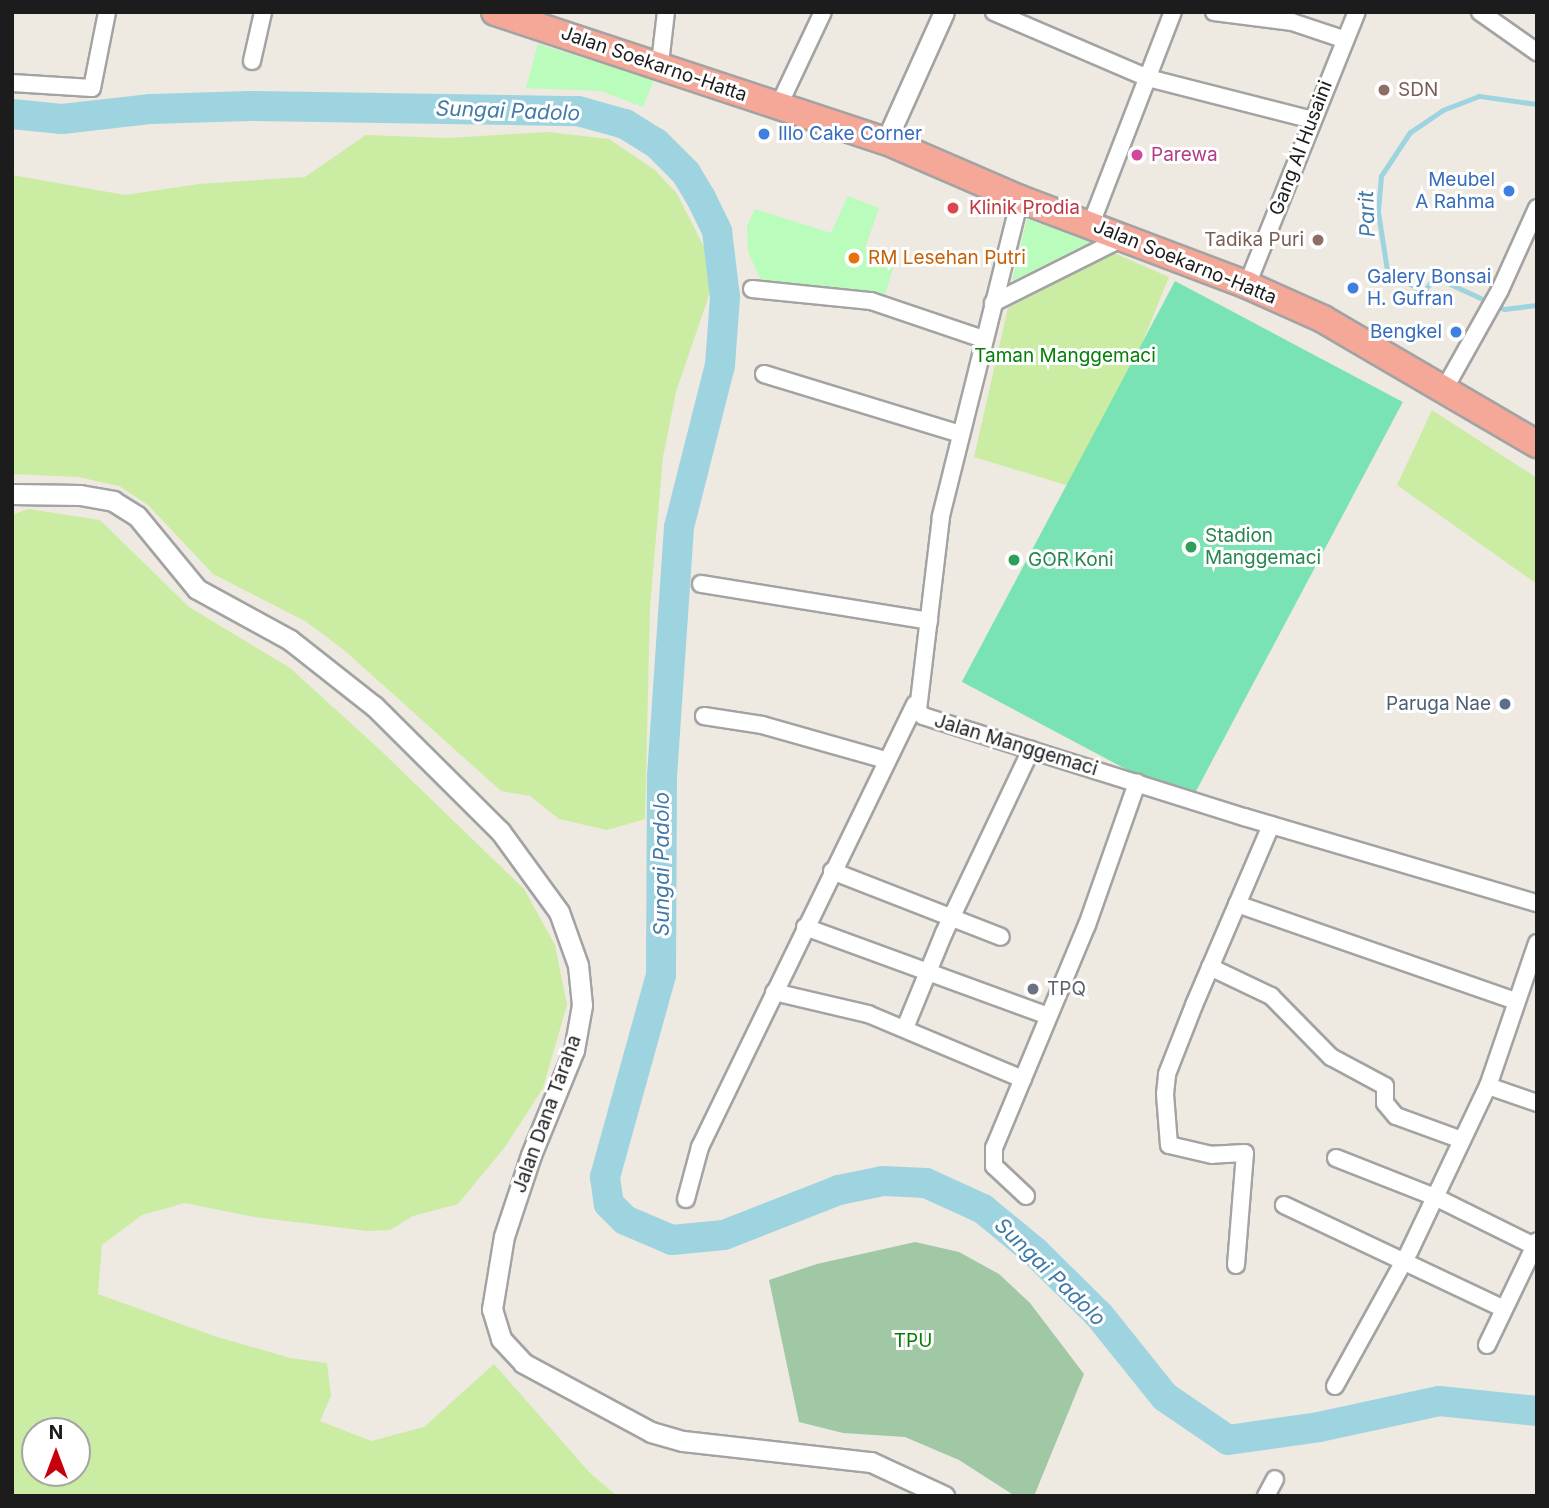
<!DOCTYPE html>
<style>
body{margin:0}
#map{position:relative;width:1549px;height:1508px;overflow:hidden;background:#eee9e1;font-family:Inter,sans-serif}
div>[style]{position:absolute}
.grass>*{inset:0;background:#cbeca3}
.cemetery>*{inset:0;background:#a0c8a4}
.park>*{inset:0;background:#b9fcbb}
.pitch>*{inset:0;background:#79e3b4;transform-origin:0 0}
.stream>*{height:5px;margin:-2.5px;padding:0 2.5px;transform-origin:2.5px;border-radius:2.5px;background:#9ed4df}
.river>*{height:30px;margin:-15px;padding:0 15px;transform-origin:15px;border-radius:15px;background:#9ed4df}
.roads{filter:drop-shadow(2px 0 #a3a3a3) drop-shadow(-2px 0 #a3a3a3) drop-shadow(0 2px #a3a3a3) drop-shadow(0 -2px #a3a3a3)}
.minor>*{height:16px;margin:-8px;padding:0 8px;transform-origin:8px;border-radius:8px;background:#fff}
.tertiary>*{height:19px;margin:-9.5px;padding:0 9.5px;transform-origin:9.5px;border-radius:9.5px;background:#fff}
.trunk>*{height:26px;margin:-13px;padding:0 13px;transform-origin:13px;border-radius:13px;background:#f5a798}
.dots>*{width:19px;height:19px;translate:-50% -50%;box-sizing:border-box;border:4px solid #fff;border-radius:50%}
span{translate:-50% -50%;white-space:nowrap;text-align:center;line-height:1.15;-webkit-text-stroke:6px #fff;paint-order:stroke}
.street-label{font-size:19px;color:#1c1c1c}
.education-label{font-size:19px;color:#785e54}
.left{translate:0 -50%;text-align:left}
.right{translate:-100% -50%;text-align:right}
.shop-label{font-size:19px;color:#366cbe}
.hotel-label{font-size:19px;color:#b23c85}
.health-label{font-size:19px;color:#be3a42}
.food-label{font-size:19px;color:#c56008}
.park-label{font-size:19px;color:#057f08}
.leisure-label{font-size:19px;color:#27864d}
.service-label{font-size:19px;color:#4e5e75}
.worship-label{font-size:19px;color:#5b616d}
.water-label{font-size:21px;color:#417aa8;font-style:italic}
.frame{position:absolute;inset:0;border:14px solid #1c1c1c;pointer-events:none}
.north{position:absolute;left:21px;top:1417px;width:70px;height:70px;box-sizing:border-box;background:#fff;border:2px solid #a4a4a4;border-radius:50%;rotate:0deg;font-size:19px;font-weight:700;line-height:28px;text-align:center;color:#1c1c1c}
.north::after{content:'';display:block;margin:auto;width:24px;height:32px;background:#c8000c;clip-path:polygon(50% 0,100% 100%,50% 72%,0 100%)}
</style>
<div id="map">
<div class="grass">
<i style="clip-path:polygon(547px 132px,609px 139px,655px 170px,677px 194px,704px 247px,710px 292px,676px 392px,663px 457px,650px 606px,645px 819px,607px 830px,559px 819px,530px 796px,501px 791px,344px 650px,305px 621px,213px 574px,148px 505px,119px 486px,78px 477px,12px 474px,12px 175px,125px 195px,199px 184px,305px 177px,366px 135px,447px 138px)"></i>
<i style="clip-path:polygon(1114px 253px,1169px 277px,1082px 490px,974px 457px,1008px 308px)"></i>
<i style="clip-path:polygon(1432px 410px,1537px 478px,1537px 584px,1397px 485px)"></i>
<i style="clip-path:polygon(evenodd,28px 509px,100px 520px,189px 607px,290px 668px,378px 748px,524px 889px,555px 945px,567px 1005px,543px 1088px,505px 1147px,458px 1204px,413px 1216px,390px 1230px,368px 1231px,254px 1217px,185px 1203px,142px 1215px,102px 1245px,98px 1294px,214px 1336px,290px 1358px,327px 1363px,331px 1396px,320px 1421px,371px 1441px,424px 1427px,494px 1364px,590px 1473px,617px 1496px,12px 1496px,12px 515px,28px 509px,35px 1431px,77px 1431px,77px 1473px,35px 1473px,35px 1431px)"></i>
</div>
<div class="cemetery">
<i style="clip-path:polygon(915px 1242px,959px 1252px,999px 1274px,1030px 1303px,1084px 1374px,1034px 1496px,1015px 1496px,959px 1460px,905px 1437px,843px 1433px,799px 1422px,769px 1280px,817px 1264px)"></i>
</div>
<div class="park">
<i style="clip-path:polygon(538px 44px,654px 80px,643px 107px,601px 91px,526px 88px)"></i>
<i style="clip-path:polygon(848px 196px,879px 208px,865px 248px,896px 258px,884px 298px,771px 288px,760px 278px,748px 252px,747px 226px,755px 209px,831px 233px)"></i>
<i style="clip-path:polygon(1027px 219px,1091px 242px,1012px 281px)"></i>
</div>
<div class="pitch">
<i style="left:1175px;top:281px;width:258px;height:454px;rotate:28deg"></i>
</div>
<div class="stream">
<i style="left:1537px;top:104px;width:59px;rotate:-172.1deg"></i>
<i style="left:1479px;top:96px;width:39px;rotate:159deg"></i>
<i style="left:1443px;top:110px;width:40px;rotate:146deg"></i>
<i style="left:1410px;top:132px;width:53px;rotate:123.4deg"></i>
<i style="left:1381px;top:176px;width:36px;rotate:95deg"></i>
<i style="left:1378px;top:212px;width:59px;rotate:81.2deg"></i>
<i style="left:1387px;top:270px;width:42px;rotate:31.4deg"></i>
<i style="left:1423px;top:292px;width:19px;rotate:-51deg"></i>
<i style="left:1435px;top:277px;width:76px;rotate:24.9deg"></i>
<i style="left:1504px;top:309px;width:33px;rotate:-7deg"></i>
</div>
<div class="river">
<i style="left:12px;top:114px;width:50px;rotate:5.7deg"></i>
<i style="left:62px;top:119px;width:90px;rotate:-6.4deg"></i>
<i style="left:151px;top:109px;width:99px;rotate:-1.7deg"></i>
<i style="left:250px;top:106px;width:328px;rotate:0.9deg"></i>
<i style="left:578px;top:111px;width:49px;rotate:15.5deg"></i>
<i style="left:625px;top:124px;width:36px;rotate:32deg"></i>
<i style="left:656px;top:143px;width:42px;rotate:45deg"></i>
<i style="left:686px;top:173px;width:29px;rotate:59deg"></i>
<i style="left:701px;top:198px;width:37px;rotate:64deg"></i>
<i style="left:717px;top:231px;width:66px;rotate:83.1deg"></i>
<i style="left:725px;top:297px;width:68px;rotate:94.2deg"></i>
<i style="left:720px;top:365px;width:167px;rotate:104.2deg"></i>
<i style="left:679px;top:527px;width:250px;rotate:93.9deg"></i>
<i style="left:662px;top:776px;width:199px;rotate:90.3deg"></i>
<i style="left:661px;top:975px;width:210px;rotate:105.5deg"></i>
<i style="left:605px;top:1177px;width:27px;rotate:82deg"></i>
<i style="left:609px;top:1204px;width:23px;rotate:45deg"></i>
<i style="left:625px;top:1220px;width:51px;rotate:23.1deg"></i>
<i style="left:672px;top:1240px;width:52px;rotate:-5.5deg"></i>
<i style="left:724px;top:1235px;width:123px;rotate:-21.4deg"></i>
<i style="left:839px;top:1190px;width:45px;rotate:-11.6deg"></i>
<i style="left:883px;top:1181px;width:43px;rotate:2.7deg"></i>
<i style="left:926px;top:1183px;width:63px;rotate:24.5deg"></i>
<i style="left:983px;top:1209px;width:66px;rotate:39.5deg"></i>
<i style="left:1034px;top:1251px;width:91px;rotate:44.6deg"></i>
<i style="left:1099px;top:1315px;width:105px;rotate:51.2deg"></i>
<i style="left:1165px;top:1397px;width:76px;rotate:34.3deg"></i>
<i style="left:1228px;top:1440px;width:92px;rotate:-8.1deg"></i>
<i style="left:1319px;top:1427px;width:123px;rotate:-12.2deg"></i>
<i style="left:1439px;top:1401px;width:99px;rotate:5.8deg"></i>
</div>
<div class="roads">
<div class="minor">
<i style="left:994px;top:12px;width:168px;rotate:23.2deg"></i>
<i style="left:1148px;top:78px;width:170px;rotate:14.3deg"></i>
<i style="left:1214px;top:12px;width:79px;rotate:7.3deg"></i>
<i style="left:1292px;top:22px;width:54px;rotate:18.4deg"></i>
<i style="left:1480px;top:12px;width:70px;rotate:35.1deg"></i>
<i style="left:252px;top:61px;width:50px;rotate:-77.3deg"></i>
<i style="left:660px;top:63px;width:51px;rotate:-83.3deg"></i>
<i style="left:12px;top:83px;width:80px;rotate:3.6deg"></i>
<i style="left:92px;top:88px;width:77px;rotate:-78.8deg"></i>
<i style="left:778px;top:107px;width:105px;rotate:-64.7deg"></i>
<i style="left:1020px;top:199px;width:328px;rotate:104deg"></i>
<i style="left:941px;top:517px;width:195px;rotate:96.8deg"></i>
<i style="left:918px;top:711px;width:7px;rotate:45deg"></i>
<i style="left:923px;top:716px;width:337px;rotate:17.5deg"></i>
<i style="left:1244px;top:817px;width:305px;rotate:16.4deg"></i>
<i style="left:1091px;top:224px;width:227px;rotate:-68.9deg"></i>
<i style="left:1247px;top:285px;width:294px;rotate:-68.1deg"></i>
<i style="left:752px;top:289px;width:120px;rotate:5.8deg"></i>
<i style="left:871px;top:301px;width:118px;rotate:18.7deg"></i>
<i style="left:993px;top:303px;width:148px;rotate:-26.6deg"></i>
<i style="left:764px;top:374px;width:205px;rotate:17deg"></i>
<i style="left:1445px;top:388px;width:112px;rotate:-60.7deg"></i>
<i style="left:1500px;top:290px;width:90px;rotate:-65.7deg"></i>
<i style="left:701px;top:584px;width:231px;rotate:9.2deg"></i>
<i style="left:704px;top:716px;width:59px;rotate:8.8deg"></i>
<i style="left:762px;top:725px;width:129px;rotate:15.8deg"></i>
<i style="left:832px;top:871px;width:181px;rotate:21.3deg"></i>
<i style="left:1237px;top:904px;width:295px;rotate:19.2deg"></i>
<i style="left:805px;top:927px;width:259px;rotate:20.1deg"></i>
<i style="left:1537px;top:943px;width:151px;rotate:108.9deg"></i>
<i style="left:1488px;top:1086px;width:52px;rotate:19.1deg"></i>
<i style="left:1210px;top:967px;width:68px;rotate:25.4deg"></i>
<i style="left:1271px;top:996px;width:86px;rotate:45.5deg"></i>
<i style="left:1331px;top:1057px;width:61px;rotate:28.2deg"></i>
<i style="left:1385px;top:1086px;width:17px;rotate:90deg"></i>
<i style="left:1385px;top:1103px;width:17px;rotate:50deg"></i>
<i style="left:1396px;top:1116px;width:70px;rotate:20deg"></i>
<i style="left:774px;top:992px;width:97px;rotate:13.2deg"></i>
<i style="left:868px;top:1014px;width:168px;rotate:22.8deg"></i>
<i style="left:905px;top:1028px;width:103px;rotate:-67.7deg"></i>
<i style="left:944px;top:933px;width:203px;rotate:-64.6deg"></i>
<i style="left:1336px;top:1158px;width:106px;rotate:21.5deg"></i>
<i style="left:1435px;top:1197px;width:110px;rotate:26.3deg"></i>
<i style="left:1026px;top:1196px;width:44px;rotate:-136.8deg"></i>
<i style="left:994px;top:1166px;width:18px;rotate:-90deg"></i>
<i style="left:994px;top:1148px;width:242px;rotate:-67.4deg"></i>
<i style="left:1087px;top:925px;width:151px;rotate:-70.6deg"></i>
<i style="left:686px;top:1199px;width:54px;rotate:-74.9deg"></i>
<i style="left:700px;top:1147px;width:492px;rotate:-64.1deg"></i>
<i style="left:1284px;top:1205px;width:243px;rotate:25.3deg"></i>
<i style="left:1236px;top:1265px;width:112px;rotate:-85.4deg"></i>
<i style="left:1245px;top:1153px;width:33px;rotate:177deg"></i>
<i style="left:1212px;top:1155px;width:44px;rotate:-166.9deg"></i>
<i style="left:1169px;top:1145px;width:51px;rotate:-94.5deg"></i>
<i style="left:1165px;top:1094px;width:20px;rotate:-84deg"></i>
<i style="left:1167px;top:1074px;width:74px;rotate:-68.6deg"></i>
<i style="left:1194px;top:1005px;width:196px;rotate:-66.8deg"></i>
<i style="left:1487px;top:1345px;width:115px;rotate:-64.3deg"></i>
<i style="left:1335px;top:1386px;width:155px;rotate:-61.1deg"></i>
<i style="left:1410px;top:1250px;width:182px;rotate:-64.6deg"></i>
<i style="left:1266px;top:1496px;width:19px;rotate:-62deg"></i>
</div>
<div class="tertiary">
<i style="left:886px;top:141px;width:141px;rotate:-65.8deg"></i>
<i style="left:12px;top:494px;width:68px;rotate:0.8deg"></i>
<i style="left:80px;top:495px;width:34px;rotate:10deg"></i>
<i style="left:113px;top:501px;width:28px;rotate:32deg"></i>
<i style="left:137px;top:516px;width:94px;rotate:50.6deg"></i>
<i style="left:197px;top:589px;width:106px;rotate:28.7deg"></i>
<i style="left:290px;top:640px;width:107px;rotate:38.2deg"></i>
<i style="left:374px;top:706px;width:177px;rotate:44.8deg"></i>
<i style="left:500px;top:831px;width:100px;rotate:53.9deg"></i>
<i style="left:559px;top:912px;width:56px;rotate:70.3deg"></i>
<i style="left:578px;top:965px;width:40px;rotate:84.3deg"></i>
<i style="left:582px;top:1005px;width:46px;rotate:100.1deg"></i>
<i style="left:574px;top:1050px;width:113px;rotate:112.3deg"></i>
<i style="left:531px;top:1155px;width:85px;rotate:108.4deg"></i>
<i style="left:504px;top:1236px;width:74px;rotate:99.3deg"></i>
<i style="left:492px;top:1309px;width:31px;rotate:73deg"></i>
<i style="left:501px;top:1339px;width:33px;rotate:47deg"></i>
<i style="left:523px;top:1363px;width:145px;rotate:28.3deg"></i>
<i style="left:651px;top:1432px;width:33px;rotate:16deg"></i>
<i style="left:683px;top:1441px;width:189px;rotate:6.4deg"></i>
<i style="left:871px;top:1462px;width:81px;rotate:25deg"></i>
</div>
<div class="trunk">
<i style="left:495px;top:12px;width:412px;rotate:18.3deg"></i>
<i style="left:886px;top:141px;width:146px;rotate:23.4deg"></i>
<i style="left:1020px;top:199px;width:243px;rotate:20.7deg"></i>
<i style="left:1247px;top:285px;width:83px;rotate:24.1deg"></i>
<i style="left:1323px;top:319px;width:248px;rotate:30.3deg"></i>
</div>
</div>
<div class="dots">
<i style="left:1384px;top:90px;background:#8d6e63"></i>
<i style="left:764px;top:134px;background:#3f7fe0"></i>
<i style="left:1137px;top:155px;background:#d1479c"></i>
<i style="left:1509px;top:191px;background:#3f7fe0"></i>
<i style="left:953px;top:208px;background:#e0444e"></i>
<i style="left:1318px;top:240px;background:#8d6e63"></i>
<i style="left:854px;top:258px;background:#e8710a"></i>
<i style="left:1353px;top:288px;background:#3f7fe0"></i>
<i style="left:1456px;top:332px;background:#3f7fe0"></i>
<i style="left:1191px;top:547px;background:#2e9e5b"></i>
<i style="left:1014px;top:560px;background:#2e9e5b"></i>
<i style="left:1505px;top:704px;background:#5c6f8a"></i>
<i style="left:1033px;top:989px;background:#6b7280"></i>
</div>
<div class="street-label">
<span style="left:654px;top:64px;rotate:19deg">Jalan Soekarno-Hatta</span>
<span style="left:1301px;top:148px;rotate:-69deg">Gang Al Husaini</span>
<span style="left:1185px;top:262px;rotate:22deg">Jalan Soekarno-Hatta</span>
<span style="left:1016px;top:745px;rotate:17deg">Jalan Manggemaci</span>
<span style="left:547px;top:1114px;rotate:-70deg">Jalan Dana Taraha</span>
</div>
<div class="education-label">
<span class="left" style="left:1398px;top:90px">SDN</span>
<span class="right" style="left:1304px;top:240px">Tadika Puri</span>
</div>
<div class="shop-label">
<span class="left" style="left:778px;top:134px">Illo Cake Corner</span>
<span class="right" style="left:1495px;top:191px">Meubel<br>A Rahma</span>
<span class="left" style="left:1367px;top:288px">Galery Bonsai<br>H. Gufran</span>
<span class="right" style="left:1442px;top:332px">Bengkel</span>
</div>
<div class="hotel-label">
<span class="left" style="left:1151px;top:155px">Parewa</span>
</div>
<div class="health-label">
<span class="left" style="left:969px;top:208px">Klinik Prodia</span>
</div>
<div class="food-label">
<span class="left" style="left:868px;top:258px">RM Lesehan Putri</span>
</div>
<div class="park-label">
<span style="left:1065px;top:356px">Taman Manggemaci</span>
<span style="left:913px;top:1341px">TPU</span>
</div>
<div class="leisure-label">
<span class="left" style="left:1205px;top:547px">Stadion<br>Manggemaci</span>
<span class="left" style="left:1028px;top:560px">GOR Koni</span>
</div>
<div class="service-label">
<span class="right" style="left:1491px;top:704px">Paruga Nae</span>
</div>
<div class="worship-label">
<span class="left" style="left:1047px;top:989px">TPQ</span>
</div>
<div class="water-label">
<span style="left:508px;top:111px;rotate:2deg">Sungai Padolo</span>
<span style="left:1367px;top:214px;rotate:-92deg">Parit</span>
<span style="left:662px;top:864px;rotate:-90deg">Sungai Padolo</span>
<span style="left:1050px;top:1272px;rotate:44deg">Sungai Padolo</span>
</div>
<div class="frame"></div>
<div class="north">N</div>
</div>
